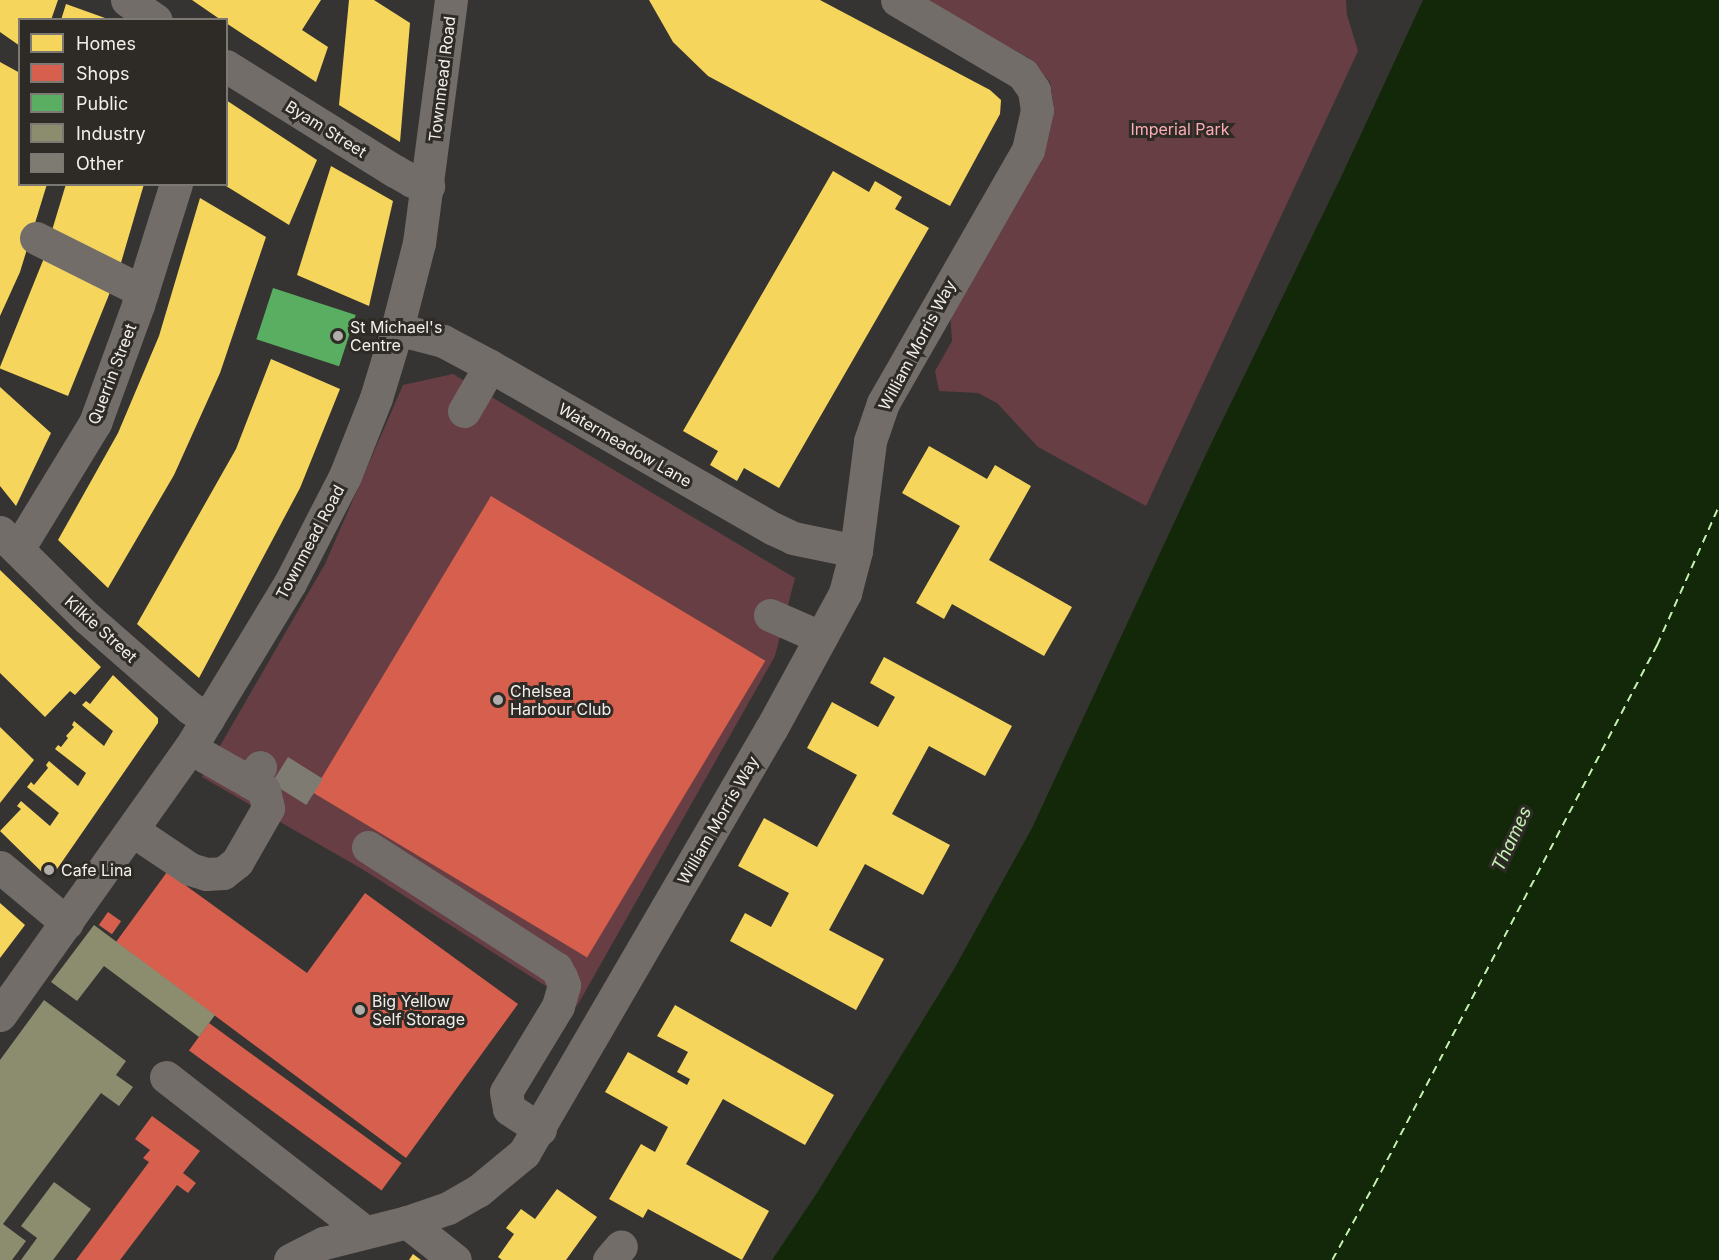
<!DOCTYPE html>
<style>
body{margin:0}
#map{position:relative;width:1719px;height:1260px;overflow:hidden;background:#363432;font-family:Inter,sans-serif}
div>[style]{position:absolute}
.green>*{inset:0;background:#663e43}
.water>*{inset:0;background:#132808}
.homes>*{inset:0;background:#f6d55c;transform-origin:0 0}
.shops>*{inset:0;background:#d6604d;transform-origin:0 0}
.public>*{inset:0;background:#5aae61;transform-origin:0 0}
.industry>*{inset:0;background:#8c8c6e}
.ferry>*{height:1.5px;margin-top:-0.75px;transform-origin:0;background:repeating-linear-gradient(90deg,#c4f2b3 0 8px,transparent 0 14px)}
.building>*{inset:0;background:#7e7c72;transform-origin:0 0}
.minor>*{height:33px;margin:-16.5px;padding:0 16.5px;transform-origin:16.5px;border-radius:16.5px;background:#736d6a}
.dots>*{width:16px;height:16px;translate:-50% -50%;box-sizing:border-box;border:3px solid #2e2b26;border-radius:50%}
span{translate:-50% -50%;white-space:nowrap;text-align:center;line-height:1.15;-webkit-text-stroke:6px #2e2b26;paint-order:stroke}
.street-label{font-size:16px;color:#f1eeeb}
.park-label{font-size:16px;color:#fdacb5}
.poi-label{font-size:16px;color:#f1eeeb}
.left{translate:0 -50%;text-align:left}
.water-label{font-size:18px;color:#c4f2b3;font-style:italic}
.legend{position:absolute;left:18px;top:18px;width:210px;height:168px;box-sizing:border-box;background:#2e2b26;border:2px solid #7c7975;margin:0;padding:8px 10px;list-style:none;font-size:18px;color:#f1eeeb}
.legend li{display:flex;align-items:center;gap:12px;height:30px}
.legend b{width:30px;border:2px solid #7c7975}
</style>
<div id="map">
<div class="green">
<i style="clip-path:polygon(921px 0,1346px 0,1347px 15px,1358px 51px,1146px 506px,1038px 447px,997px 403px,978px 393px,939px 391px,935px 371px,952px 341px,950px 312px,1049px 135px,1054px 109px,1050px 82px,1029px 58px)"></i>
<i style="clip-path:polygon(453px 374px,795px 578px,775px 656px,577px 1006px,362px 869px,202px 777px,325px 564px,403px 385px)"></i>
</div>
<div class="water">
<i style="clip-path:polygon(1423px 0,1719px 0,1719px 1260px,772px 1260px,817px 1193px,953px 971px,1032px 828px,1207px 452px,1342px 175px)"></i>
</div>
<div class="homes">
<i style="clip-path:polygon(0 0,58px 0,51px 20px,20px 20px,20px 46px,0 32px)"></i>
<i style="clip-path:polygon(192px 0,321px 0,302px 30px,328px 47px,316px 82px,226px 23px,226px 20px,221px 20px)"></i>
<i style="clip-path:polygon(349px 0,374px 0,410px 23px,400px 142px,339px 105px)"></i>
<i style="clip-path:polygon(649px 0,820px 0,990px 90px,1001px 100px,1000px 114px,950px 206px,708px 76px,673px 42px)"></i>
<i style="clip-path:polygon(66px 4px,105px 18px,105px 20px,61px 20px)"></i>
<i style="clip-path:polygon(0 62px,20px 73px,20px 184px,47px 184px,20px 272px,0 316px)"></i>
<i style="clip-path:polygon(226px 100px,317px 160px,289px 225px,226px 186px)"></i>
<i style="clip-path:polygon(331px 166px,393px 201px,369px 306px,297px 275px)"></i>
<i style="clip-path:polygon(833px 171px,869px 192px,875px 181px,902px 197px,895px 209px,929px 228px,779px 488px,744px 468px,737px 481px,710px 465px,718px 451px,683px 431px)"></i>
<i style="clip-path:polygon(66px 184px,144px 184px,118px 273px,50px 237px)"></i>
<i style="clip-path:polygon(200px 198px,266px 237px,220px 373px,174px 475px,108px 588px,58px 540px,118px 433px,159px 336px)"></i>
<i style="left:44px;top:258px;width:74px;height:119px;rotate:22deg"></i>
<i style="clip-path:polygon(271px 359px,340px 389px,300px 488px,199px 678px,137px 624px,236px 449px)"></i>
<i style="clip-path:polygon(0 387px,51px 433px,16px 506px,0 486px)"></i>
<i style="clip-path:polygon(929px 446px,987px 479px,995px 465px,1031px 486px,989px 560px,1072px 607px,1044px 656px,952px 604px,944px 619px,916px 603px,960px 526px,902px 493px)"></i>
<i style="clip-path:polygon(0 570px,101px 667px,75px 695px,70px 691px,45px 717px,0 673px)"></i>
<i style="clip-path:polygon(884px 657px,1012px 726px,985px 776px,929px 746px,892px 814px,950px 845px,923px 895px,865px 864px,829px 930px,884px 959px,856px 1010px,730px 941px,745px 913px,771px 927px,789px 893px,738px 866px,764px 818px,817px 847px,857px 775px,807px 748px,832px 702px,878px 727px,895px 697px,870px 683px)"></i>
<i style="clip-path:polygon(113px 675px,158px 718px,158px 723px,55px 872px,47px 877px,0 831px,21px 809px,17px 806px,21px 801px,50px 826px,59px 813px,27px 787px,31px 782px,34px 785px,48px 768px,46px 765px,49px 761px,78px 786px,86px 773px,55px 749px,58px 745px,61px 747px,68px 738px,66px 736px,74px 727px,72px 725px,74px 721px,104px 746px,113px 731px,82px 705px,86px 701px,90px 704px)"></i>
<i style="clip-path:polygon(0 727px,34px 760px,0 803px)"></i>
<i style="clip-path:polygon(0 903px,25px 925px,0 958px)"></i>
<i style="clip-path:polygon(675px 1005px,834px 1095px,805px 1145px,723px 1099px,686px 1164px,769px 1211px,742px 1260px,648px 1209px,643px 1218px,609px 1199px,641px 1144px,655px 1152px,668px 1127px,605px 1092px,628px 1052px,687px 1085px,690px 1079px,677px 1072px,688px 1052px,657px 1036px)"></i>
<i style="clip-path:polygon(557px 1189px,597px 1217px,566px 1260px,502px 1260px,498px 1257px,514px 1234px,506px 1228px,521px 1209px,535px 1219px)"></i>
<i style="clip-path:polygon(413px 1254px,421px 1260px,409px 1260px)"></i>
</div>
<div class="shops">
<i style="left:491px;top:496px;width:320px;height:346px;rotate:31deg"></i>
<i style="clip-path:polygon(167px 872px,307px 973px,365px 893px,518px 1004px,406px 1158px,116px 942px)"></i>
<i style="left:108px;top:912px;width:16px;height:16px;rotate:35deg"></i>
<i style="left:209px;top:1023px;width:238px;height:34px;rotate:36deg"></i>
<i style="clip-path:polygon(152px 1116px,200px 1151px,183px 1173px,196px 1183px,188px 1193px,177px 1185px,120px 1260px,76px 1260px,149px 1162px,143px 1158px,150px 1150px,135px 1139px)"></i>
</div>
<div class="public">
<i style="left:273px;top:288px;width:87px;height:54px;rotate:18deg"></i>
</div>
<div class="industry">
<i style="clip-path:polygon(94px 925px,215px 1015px,199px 1037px,104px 966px,77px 1001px,51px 982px)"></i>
<i style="clip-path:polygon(44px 1000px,126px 1061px,116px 1075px,133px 1087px,119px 1106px,101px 1093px,3px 1224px,26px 1241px,12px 1260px,0 1260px,0 1060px)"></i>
<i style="clip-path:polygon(54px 1182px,91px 1209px,53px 1260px,21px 1260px,37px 1238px,21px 1226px)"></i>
</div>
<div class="ferry">
<i style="left:1332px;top:1260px;width:86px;rotate:-60.8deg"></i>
<i style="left:1374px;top:1185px;width:610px;rotate:-62.34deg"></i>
<i style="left:1657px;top:645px;width:152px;rotate:-66deg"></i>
</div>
<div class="building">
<i style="left:288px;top:757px;width:41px;height:31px;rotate:32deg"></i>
</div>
<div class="minor">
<i style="left:127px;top:0;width:35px;rotate:35deg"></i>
<i style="left:226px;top:66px;width:199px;rotate:31.9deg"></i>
<i style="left:395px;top:171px;width:20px;rotate:30deg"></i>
<i style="left:412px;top:181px;width:17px;rotate:17deg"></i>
<i style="left:36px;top:238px;width:119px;rotate:26.6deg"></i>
<i style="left:397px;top:329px;width:48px;rotate:14.6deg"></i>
<i style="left:443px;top:341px;width:53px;rotate:28deg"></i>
<i style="left:490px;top:366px;width:327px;rotate:29.9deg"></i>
<i style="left:774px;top:529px;width:21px;rotate:25deg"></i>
<i style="left:793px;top:538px;width:64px;rotate:11.7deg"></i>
<i style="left:464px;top:411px;width:52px;rotate:-60deg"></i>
<i style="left:0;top:532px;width:121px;rotate:44.7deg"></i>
<i style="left:86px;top:617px;width:138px;rotate:41.2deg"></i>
<i style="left:190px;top:708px;width:21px;rotate:31deg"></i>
<i style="left:18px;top:549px;width:148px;rotate:-58.6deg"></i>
<i style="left:95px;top:423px;width:126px;rotate:-70deg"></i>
<i style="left:138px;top:305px;width:127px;rotate:-72.6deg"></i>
<i style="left:770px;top:615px;width:55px;rotate:23.7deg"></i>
<i style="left:190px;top:748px;width:69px;rotate:29.5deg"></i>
<i style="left:250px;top:782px;width:18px;rotate:-56deg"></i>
<i style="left:132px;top:830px;width:70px;rotate:33.9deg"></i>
<i style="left:190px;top:869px;width:17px;rotate:17deg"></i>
<i style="left:206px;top:874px;width:17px;rotate:-3deg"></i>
<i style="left:223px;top:873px;width:18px;rotate:-38deg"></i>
<i style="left:237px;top:862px;width:62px;rotate:-60.1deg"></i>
<i style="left:268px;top:808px;width:18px;rotate:-103deg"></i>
<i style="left:264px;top:790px;width:16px;rotate:-150deg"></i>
<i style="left:368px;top:847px;width:224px;rotate:32.8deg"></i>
<i style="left:556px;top:968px;width:10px;rotate:61deg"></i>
<i style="left:561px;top:977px;width:9px;rotate:69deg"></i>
<i style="left:564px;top:985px;width:22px;rotate:106deg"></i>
<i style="left:558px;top:1006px;width:100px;rotate:121.2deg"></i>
<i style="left:506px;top:1092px;width:17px;rotate:80deg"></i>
<i style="left:509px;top:1109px;width:37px;rotate:33deg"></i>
<i style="left:0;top:867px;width:87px;rotate:39.9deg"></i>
<i style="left:0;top:1015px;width:328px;rotate:-54.6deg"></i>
<i style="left:190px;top:748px;width:193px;rotate:-58.8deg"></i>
<i style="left:290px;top:583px;width:120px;rotate:-62.8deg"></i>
<i style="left:345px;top:476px;width:84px;rotate:-68.3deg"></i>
<i style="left:376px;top:398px;width:72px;rotate:-73.1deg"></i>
<i style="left:397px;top:329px;width:89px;rotate:-75.7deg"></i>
<i style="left:419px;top:243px;width:245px;rotate:-82.5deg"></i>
<i style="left:166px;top:1077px;width:251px;rotate:37.9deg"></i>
<i style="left:407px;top:1222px;width:61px;rotate:38.4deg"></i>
<i style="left:290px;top:1260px;width:38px;rotate:-27deg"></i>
<i style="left:324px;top:1243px;width:86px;rotate:-14.2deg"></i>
<i style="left:407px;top:1222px;width:43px;rotate:-18.9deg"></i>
<i style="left:448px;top:1208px;width:34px;rotate:-30deg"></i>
<i style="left:478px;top:1191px;width:60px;rotate:-39.6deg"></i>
<i style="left:524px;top:1153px;width:491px;rotate:-59.8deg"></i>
<i style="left:771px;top:729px;width:155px;rotate:-61.4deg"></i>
<i style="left:845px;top:593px;width:43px;rotate:-75.3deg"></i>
<i style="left:856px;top:551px;width:111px;rotate:-82.7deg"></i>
<i style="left:870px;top:441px;width:40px;rotate:-71.1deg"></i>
<i style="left:883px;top:403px;width:292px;rotate:-60.2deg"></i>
<i style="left:1028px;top:150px;width:41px;rotate:-77.3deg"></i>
<i style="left:1037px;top:110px;width:20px;rotate:-99deg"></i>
<i style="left:1034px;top:90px;width:19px;rotate:-125deg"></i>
<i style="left:1023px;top:74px;width:146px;rotate:-149.6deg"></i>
<i style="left:609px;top:1260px;width:18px;rotate:-49deg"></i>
</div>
<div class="dots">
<i style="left:338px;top:336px;background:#b0adaa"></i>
<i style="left:498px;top:700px;background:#b0adaa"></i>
<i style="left:49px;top:870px;background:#b0adaa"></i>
<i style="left:360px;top:1010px;background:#b0adaa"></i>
</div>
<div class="street-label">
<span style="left:442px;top:79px;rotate:-83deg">Townmead Road</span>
<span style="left:326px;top:129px;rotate:32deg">Byam Street</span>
<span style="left:917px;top:345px;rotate:-62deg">William Morris Way</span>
<span style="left:112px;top:374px;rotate:-69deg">Querrin Street</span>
<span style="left:625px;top:445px;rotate:30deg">Watermeadow Lane</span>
<span style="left:310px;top:542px;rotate:-62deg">Townmead Road</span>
<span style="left:101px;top:629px;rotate:42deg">Kilkie Street</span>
<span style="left:718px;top:820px;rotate:-60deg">William Morris Way</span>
</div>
<div class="park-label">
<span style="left:1180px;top:129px">Imperial Park</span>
</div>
<div class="poi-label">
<span class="left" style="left:350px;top:336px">St Michael's<br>Centre</span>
<span class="left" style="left:510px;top:700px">Chelsea<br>Harbour Club</span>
<span class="left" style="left:61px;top:870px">Cafe Lina</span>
<span class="left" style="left:372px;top:1010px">Big Yellow<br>Self Storage</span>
</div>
<div class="water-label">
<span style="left:1512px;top:839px;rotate:-65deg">Thames</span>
</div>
<ul class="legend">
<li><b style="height:16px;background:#f6d55c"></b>Homes</li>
<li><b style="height:16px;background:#d6604d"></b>Shops</li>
<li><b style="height:16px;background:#5aae61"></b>Public</li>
<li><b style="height:16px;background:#8c8c6e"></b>Industry</li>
<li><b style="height:16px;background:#7e7c72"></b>Other</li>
</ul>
</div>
